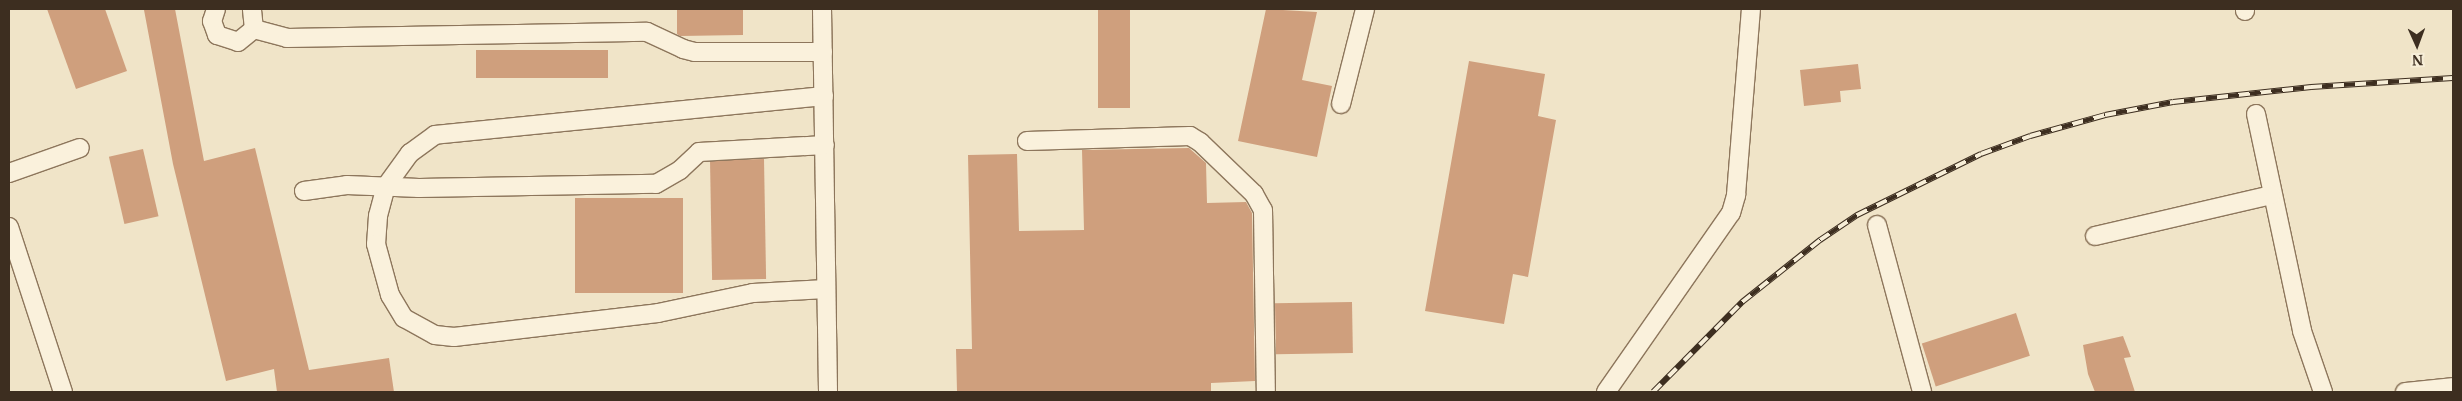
<!DOCTYPE html>
<style>
body{margin:0}
#map{position:relative;width:2462px;height:401px;overflow:hidden;background:#f0e4c8;font-family:Merriweather,serif}
div>[style]{position:absolute}
.building>*{inset:0;background:#cf9f7d;transform-origin:0 0}
.roads{filter:drop-shadow(1px 0 #8d765c) drop-shadow(-1px 0 #8d765c) drop-shadow(0 1px #8d765c) drop-shadow(0 -1px #8d765c)}
.minor>*{height:18px;margin:-9px;padding:0 9px;transform-origin:9px;border-radius:9px;background:#faf1dc}
.rail>*{height:5.5px;margin-top:-2.75px;transform-origin:0;background:repeating-linear-gradient(90deg,#f7eed8 0 11px,#3d2e20 0 22px);box-sizing:border-box;border-block:1px solid #3d2e20}
span{translate:-50% -50%;white-space:nowrap;text-align:center;line-height:1.15;-webkit-text-stroke:4.5px #f7eed8;paint-order:stroke}
.frame{position:absolute;inset:0;border:10px solid #3d2e20;pointer-events:none}
.north{position:absolute;left:2392px;top:20px;width:50px;height:50px;-webkit-text-stroke:4px #f7eed8;paint-order:stroke;rotate:178deg;font-size:14px;font-weight:700;line-height:20px;text-align:center;color:#3d2e20}
.north::after{content:'';display:block;margin:auto;width:18px;height:22px;background:#3d2e20;clip-path:polygon(50% 0,100% 100%,50% 72%,0 100%)}
</style>
<div id="map">
<div class="building">
<i style="clip-path:polygon(47px 9px,105px 9px,127px 71px,76px 89px)"></i>
<i style="clip-path:polygon(175px 9px,204px 161px,255px 148px,309px 370px,389px 358px,394px 392px,277px 392px,274px 369px,226px 381px,173px 164px,144px 10px)"></i>
<i style="clip-path:polygon(677px 9px,743px 9px,743px 35px,680px 36px,677px 34px)"></i>
<i style="left:1098px;top:9px;width:32px;height:99px"></i>
<i style="clip-path:polygon(1266px 9px,1317px 12px,1302px 80px,1332px 86px,1317px 157px,1238px 141px)"></i>
<i style="left:608px;top:50px;width:28px;height:132px;rotate:90deg"></i>
<i style="clip-path:polygon(1469px 61px,1545px 74px,1538px 116px,1556px 120px,1528px 277px,1513px 274px,1504px 324px,1425px 311px)"></i>
<i style="clip-path:polygon(1858px 64px,1861px 89px,1840px 91px,1841px 102px,1804px 106px,1800px 70px)"></i>
<i style="clip-path:polygon(1189px 148px,1206px 163px,1207px 203px,1246px 202px,1252px 213px,1255px 381px,1211px 383px,1211px 392px,957px 392px,956px 349px,972px 349px,968px 155px,1017px 154px,1019px 231px,1084px 230px,1082px 150px)"></i>
<i style="left:143px;top:149px;width:69px;height:35px;rotate:77deg"></i>
<i style="left:764px;top:159px;width:120px;height:54px;rotate:89deg"></i>
<i style="left:575px;top:198px;width:108px;height:95px"></i>
<i style="left:1352px;top:302px;width:51px;height:77px;rotate:89deg"></i>
<i style="left:2016px;top:313px;width:45px;height:99px;rotate:72deg"></i>
<i style="clip-path:polygon(2123px 336px,2131px 357px,2124px 358px,2135px 392px,2095px 392px,2088px 374px,2083px 345px)"></i>
</div>
<div class="roads">
<div class="minor">
<i style="left:216px;top:9px;width:13px;rotate:108deg"></i>
<i style="left:212px;top:21px;width:15px;rotate:70deg"></i>
<i style="left:217px;top:35px;width:22px;rotate:18deg"></i>
<i style="left:238px;top:42px;width:21px;rotate:-39deg"></i>
<i style="left:254px;top:29px;width:20px;rotate:-96deg"></i>
<i style="left:822px;top:9px;width:383px;rotate:89.1deg"></i>
<i style="left:2245px;top:9px;width:2px;rotate:90deg"></i>
<i style="left:254px;top:29px;width:34px;rotate:15deg"></i>
<i style="left:287px;top:38px;width:360px;rotate:-1deg"></i>
<i style="left:647px;top:32px;width:40px;rotate:25deg"></i>
<i style="left:683px;top:49px;width:12px;rotate:14deg"></i>
<i style="left:695px;top:52px;width:128px"></i>
<i style="left:824px;top:96px;width:391px;rotate:174.3deg"></i>
<i style="left:435px;top:135px;width:31px;rotate:144deg"></i>
<i style="left:410px;top:153px;width:41px;rotate:126deg"></i>
<i style="left:386px;top:186px;width:31px;rotate:105deg"></i>
<i style="left:378px;top:216px;width:28px;rotate:94deg"></i>
<i style="left:376px;top:244px;width:53px;rotate:74.6deg"></i>
<i style="left:390px;top:295px;width:27px;rotate:59deg"></i>
<i style="left:404px;top:318px;width:35px;rotate:29deg"></i>
<i style="left:435px;top:335px;width:19px;rotate:6deg"></i>
<i style="left:454px;top:337px;width:205px;rotate:-6.7deg"></i>
<i style="left:658px;top:313px;width:97px;rotate:-11.9deg"></i>
<i style="left:753px;top:293px;width:73px;rotate:-3.1deg"></i>
<i style="left:1341px;top:104px;width:98px;rotate:-75.8deg"></i>
<i style="left:2256px;top:114px;width:222px;rotate:78deg"></i>
<i style="left:2302px;top:331px;width:65px;rotate:71deg"></i>
<i style="left:1027px;top:141px;width:163px;rotate:-1.8deg"></i>
<i style="left:1190px;top:136px;width:12px;rotate:31deg"></i>
<i style="left:1200px;top:142px;width:75px;rotate:43.9deg"></i>
<i style="left:1254px;top:194px;width:18px;rotate:61deg"></i>
<i style="left:1263px;top:210px;width:182px;rotate:89.1deg"></i>
<i style="left:9px;top:173px;width:75px;rotate:-19.4deg"></i>
<i style="left:304px;top:191px;width:43px;rotate:-7.9deg"></i>
<i style="left:347px;top:185px;width:72px;rotate:2.4deg"></i>
<i style="left:419px;top:188px;width:237px;rotate:-1deg"></i>
<i style="left:656px;top:184px;width:28px;rotate:-30deg"></i>
<i style="left:680px;top:170px;width:26px;rotate:-43deg"></i>
<i style="left:699px;top:152px;width:126px;rotate:-3.2deg"></i>
<i style="left:1877px;top:225px;width:173px;rotate:74.9deg"></i>
<i style="left:9px;top:227px;width:174px;rotate:71.9deg"></i>
<i style="left:2095px;top:236px;width:181px;rotate:-13.1deg"></i>
<i style="left:1606px;top:392px;width:218px;rotate:-55.1deg"></i>
<i style="left:1731px;top:213px;width:19px;rotate:-74deg"></i>
<i style="left:1736px;top:195px;width:187px;rotate:-85.4deg"></i>
<i style="left:2405px;top:392px;width:48px;rotate:-5.9deg"></i>
</div>
</div>
<div class="rail">
<i style="left:1653px;top:392px;width:127px;rotate:-45.3deg"></i>
<i style="left:1742px;top:302px;width:100px;rotate:-38.5deg"></i>
<i style="left:1820px;top:240px;width:45px;rotate:-34deg"></i>
<i style="left:1857px;top:215px;width:138px;rotate:-26.2deg"></i>
<i style="left:1981px;top:154px;width:52px;rotate:-20.2deg"></i>
<i style="left:2030px;top:136px;width:78px;rotate:-15.6deg"></i>
<i style="left:2105px;top:115px;width:69px;rotate:-10.8deg"></i>
<i style="left:2173px;top:102px;width:139px;rotate:-6.2deg"></i>
<i style="left:2311px;top:87px;width:142px;rotate:-3.6deg"></i>
</div>
<div class="frame"></div>
<div class="north">N</div>
</div>
